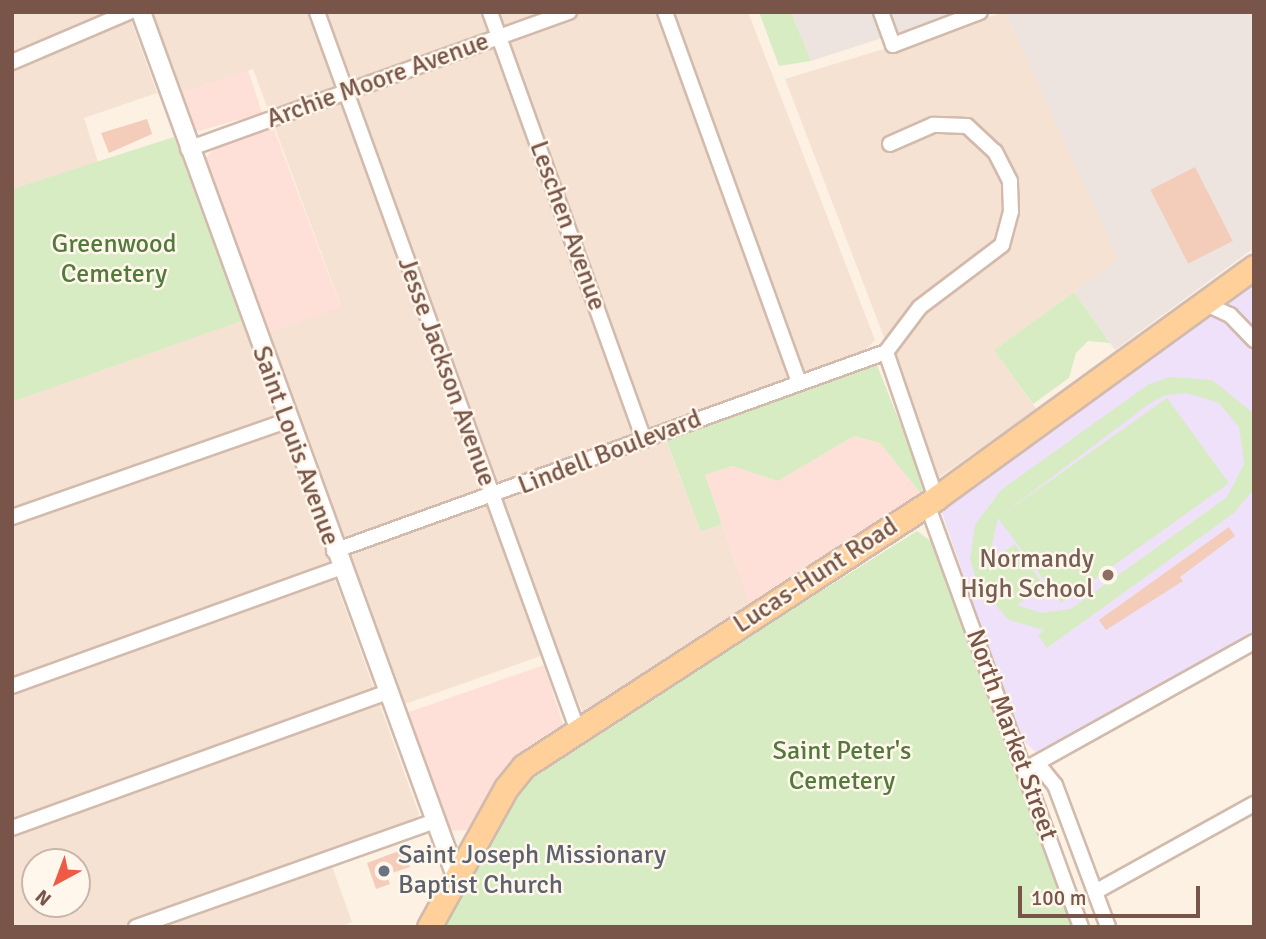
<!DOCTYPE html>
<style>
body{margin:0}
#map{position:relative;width:1266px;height:939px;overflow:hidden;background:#fdf1e4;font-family:Signika,sans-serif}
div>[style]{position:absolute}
.residential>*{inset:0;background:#f6e2d2}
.commercial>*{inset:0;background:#fee0d8}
.industrial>*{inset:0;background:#ede4df}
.education>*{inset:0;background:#efe1fa}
.green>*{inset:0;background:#d7ecc2}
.building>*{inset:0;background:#f4ccba;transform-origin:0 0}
.roads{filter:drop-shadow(2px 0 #d2baac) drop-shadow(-2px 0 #d2baac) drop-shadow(0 2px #d2baac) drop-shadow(0 -2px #d2baac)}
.minor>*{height:14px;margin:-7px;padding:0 7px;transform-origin:7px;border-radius:7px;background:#fff}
.tertiary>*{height:18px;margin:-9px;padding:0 9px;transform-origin:9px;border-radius:9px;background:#fff}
.primary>*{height:23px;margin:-11.5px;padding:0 11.5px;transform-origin:11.5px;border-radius:11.5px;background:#ffd09a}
.dots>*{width:19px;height:19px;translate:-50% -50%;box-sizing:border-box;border:4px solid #fff6ec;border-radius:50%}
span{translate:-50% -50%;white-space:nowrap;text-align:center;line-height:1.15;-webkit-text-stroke:5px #fff6ec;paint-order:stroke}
.street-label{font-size:26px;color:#785548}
.park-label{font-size:26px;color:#53793c}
.education-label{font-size:26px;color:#785e54}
.right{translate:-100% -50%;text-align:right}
.worship-label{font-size:26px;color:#5b616d}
.left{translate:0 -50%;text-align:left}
.frame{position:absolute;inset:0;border:14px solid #785548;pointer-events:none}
.north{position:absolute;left:21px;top:848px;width:70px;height:70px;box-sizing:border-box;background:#fff6ec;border:2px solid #c9b6aa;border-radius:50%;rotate:221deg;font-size:19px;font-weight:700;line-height:28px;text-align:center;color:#785548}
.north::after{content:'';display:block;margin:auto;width:24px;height:32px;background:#ee5a43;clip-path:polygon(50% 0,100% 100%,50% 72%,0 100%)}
.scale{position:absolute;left:1018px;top:886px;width:182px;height:32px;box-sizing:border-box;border:4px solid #785548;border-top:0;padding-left:9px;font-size:21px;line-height:24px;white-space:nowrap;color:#785548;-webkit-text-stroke:5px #fff6ec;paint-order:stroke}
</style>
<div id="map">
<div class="residential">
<i style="clip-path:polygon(12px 12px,128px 12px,157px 93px,84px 118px,98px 162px,12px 189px)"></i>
<i style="clip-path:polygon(149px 12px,748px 12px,875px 340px,863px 352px,660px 425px,701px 532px,722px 524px,750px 604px,584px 714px,555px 651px,402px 705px,265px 334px,341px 306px,253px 69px,178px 94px)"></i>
<i style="clip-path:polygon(1005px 12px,1119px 259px,994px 350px,1037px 410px,938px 478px,785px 79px)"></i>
<i style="clip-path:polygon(evenodd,242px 321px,419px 814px,415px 821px,327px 852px,352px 922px,339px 927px,12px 927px,12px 402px,242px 321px,35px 862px,77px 862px,77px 904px,35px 904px,35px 862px)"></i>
</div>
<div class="commercial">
<i style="clip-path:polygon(248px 70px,262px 113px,195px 132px,178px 94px)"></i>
<i style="clip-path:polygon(273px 127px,341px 307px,265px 334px,205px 159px,215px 147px)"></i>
<i style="clip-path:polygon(854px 436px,880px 443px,921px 494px,750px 604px,705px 475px,732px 466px,778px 481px)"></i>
<i style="clip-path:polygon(544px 665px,564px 727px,509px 763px,467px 830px,447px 831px,406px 713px)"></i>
</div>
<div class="industrial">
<i style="clip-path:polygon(791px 12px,962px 12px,811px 61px)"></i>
<i style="clip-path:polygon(1005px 12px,1254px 12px,1254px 248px,1115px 350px,1074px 292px,1118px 259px)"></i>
</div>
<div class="education">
<i style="clip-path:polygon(1254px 283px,1254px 634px,1038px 754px,1019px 737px,941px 510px)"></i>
</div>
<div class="green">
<i style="clip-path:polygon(759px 12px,791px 12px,811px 61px,779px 66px)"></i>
<i style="clip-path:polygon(174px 137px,242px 321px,12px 402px,12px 189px)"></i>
<i style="clip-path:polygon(1074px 292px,1110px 343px,1088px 341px,1076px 353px,1069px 378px,1033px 404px,994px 350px)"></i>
<i style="clip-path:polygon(875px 360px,925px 486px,921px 494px,880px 443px,854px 436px,778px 481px,732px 466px,705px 475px,722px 524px,701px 532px,665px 437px)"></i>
<i style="clip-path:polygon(evenodd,1170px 377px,1212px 380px,1252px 412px,1254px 489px,1234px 513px,1047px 648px,1038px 635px,1044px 630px,1009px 620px,978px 586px,970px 559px,975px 525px,1001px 490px,1149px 384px,1170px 377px,1187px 393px,1219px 403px,1239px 427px,1244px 464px,1227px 497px,1071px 609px,1041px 613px,1017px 605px,1044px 586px,1015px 544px,988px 563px,998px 518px,1061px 603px,1229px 483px,1167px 398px,999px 517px,1149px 404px,1166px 395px,1187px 393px)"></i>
<i style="clip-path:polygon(917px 531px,932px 542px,1072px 927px,441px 927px,526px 780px,541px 767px)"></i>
</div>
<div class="building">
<i style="clip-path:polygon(147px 119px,152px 134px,109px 153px,101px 133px)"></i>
<i style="left:1195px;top:167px;width:83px;height:50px;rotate:63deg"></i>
<i style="clip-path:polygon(1229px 527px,1235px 536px,1180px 577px,1183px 581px,1106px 630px,1099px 620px)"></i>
<i style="clip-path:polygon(404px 849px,410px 867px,386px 875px,390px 884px,376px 889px,367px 863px)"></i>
</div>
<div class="roads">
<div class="minor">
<i style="left:317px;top:12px;width:765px;rotate:70.05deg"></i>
<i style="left:490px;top:12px;width:455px;rotate:70.2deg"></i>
<i style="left:665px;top:12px;width:394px;rotate:70.1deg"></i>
<i style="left:881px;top:12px;width:35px;rotate:70deg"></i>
<i style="left:893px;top:45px;width:93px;rotate:-20.8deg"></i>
<i style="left:12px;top:62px;width:127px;rotate:-23.1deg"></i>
<i style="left:188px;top:149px;width:405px;rotate:-19.8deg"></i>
<i style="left:1204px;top:303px;width:29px;rotate:25deg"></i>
<i style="left:1230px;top:315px;width:35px;rotate:46deg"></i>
<i style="left:886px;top:352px;width:56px;rotate:-52.9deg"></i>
<i style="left:920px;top:307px;width:103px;rotate:-37.1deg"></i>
<i style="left:1002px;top:245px;width:34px;rotate:-75deg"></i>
<i style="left:1011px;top:212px;width:31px;rotate:-92deg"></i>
<i style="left:1010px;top:181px;width:33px;rotate:-117deg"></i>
<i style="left:995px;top:152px;width:38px;rotate:-137deg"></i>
<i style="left:967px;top:126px;width:34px;rotate:-178deg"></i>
<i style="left:933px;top:125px;width:47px;rotate:156.2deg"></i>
<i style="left:886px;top:352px;width:154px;rotate:71.1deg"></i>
<i style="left:927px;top:504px;width:450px;rotate:70deg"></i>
<i style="left:12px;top:517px;width:290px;rotate:-19.3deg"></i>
<i style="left:334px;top:551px;width:587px;rotate:-19.82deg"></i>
<i style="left:12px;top:686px;width:349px;rotate:-19.8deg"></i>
<i style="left:1037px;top:763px;width:28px;rotate:51deg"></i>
<i style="left:1055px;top:785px;width:152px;rotate:69.5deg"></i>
<i style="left:1024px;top:770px;width:263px;rotate:-29.1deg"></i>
<i style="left:12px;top:828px;width:396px;rotate:-19.9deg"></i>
<i style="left:1095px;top:892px;width:182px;rotate:-29deg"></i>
<i style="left:136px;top:927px;width:314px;rotate:-19.5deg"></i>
</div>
<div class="tertiary">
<i style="left:141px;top:12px;width:920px;rotate:69.97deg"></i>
</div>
<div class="primary">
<i style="left:429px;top:927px;width:159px;rotate:-61deg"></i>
<i style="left:506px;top:788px;width:28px;rotate:-51deg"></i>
<i style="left:524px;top:766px;width:491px;rotate:-33deg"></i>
<i style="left:936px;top:498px;width:393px;rotate:-36deg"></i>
</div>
</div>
<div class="dots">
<i style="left:1108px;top:575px;background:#8d6e63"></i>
<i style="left:384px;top:871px;background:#6b7280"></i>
</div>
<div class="street-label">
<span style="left:378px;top:81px;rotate:-20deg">Archie Moore Avenue</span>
<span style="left:567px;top:226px;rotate:70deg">Leschen Avenue</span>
<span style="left:446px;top:372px;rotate:70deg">Jesse Jackson Avenue</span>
<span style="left:295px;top:446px;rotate:70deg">Saint Louis Avenue</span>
<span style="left:610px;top:453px;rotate:-21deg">Lindell Boulevard</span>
<span style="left:816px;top:576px;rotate:-33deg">Lucas-Hunt Road</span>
<span style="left:1011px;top:735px;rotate:70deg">North Market Street</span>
</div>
<div class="park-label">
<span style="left:114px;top:260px">Greenwood<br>Cemetery</span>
<span style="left:842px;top:767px">Saint Peter's<br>Cemetery</span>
</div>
<div class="education-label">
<span class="right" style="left:1094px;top:575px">Normandy<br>High School</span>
</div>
<div class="worship-label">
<span class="left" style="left:398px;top:871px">Saint Joseph Missionary<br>Baptist Church</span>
</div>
<div class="frame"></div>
<div class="north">N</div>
<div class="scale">100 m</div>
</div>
